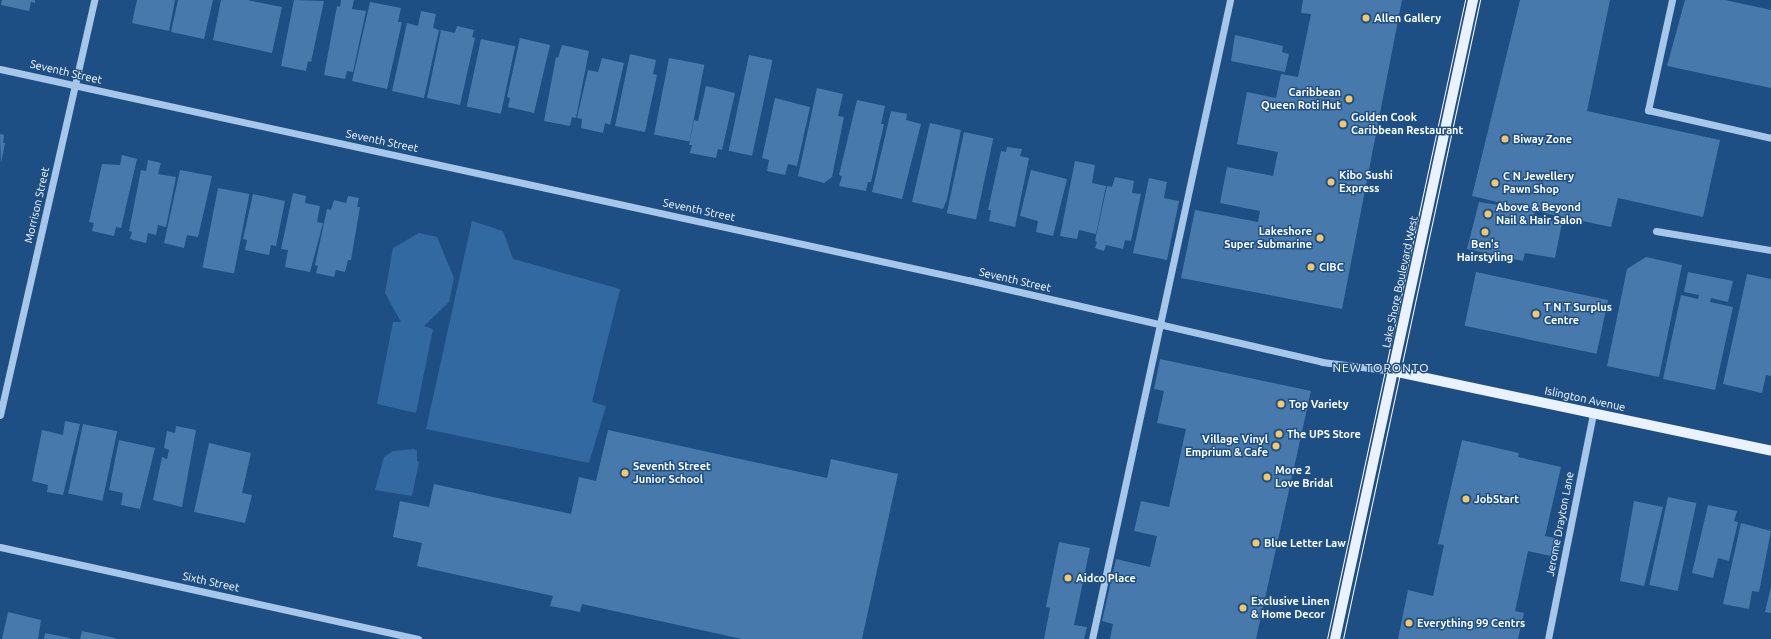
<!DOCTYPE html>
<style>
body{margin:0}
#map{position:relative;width:1771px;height:639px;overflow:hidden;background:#1e4f84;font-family:Ubuntu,sans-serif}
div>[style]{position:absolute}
.green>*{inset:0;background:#3269a1}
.building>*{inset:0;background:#4779ad;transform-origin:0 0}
.minor>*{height:7px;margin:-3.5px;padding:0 3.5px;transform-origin:3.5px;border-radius:3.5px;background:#a6c7ea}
.major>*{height:10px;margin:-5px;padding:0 5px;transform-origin:5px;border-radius:5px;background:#e9f2fe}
.tram>*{height:1px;margin:-0.5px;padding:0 0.5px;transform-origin:0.5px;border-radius:0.5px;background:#fff}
.dots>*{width:11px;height:11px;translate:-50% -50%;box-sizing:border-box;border:2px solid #1e4f84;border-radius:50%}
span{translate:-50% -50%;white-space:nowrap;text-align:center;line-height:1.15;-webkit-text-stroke:3px #1e4f84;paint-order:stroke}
.poi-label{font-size:11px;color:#fff;font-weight:700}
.left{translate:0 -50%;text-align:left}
.right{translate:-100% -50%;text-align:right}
.street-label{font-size:11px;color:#fff}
.neighbourhood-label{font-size:12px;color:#fff;letter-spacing:1px}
</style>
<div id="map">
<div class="green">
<i style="clip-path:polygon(472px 221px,503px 231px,513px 259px,620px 289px,592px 402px,606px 406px,589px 463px,426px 429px)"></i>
<i style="clip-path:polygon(419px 233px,437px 237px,454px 278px,449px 302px,424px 326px,433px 329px,416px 413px,377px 404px,393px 322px,401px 322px,385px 293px,393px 248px)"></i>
<i style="clip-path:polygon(414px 449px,417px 451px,417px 461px,419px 462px,412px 496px,375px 490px,384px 457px,393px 451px)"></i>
</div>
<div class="building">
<i style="clip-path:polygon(2px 0,35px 0,35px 3px,31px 2px,29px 11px,1px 5px)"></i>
<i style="clip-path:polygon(137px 0,175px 0,169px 31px,132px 23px)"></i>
<i style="clip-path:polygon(178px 0,213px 0,204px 39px,171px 32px)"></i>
<i style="clip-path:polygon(221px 0,247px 0,282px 7px,272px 53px,213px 40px)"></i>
<i style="clip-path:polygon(294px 0,324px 1px,311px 62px,308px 61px,306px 71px,281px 66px)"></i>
<i style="clip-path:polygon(341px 0,354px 0,352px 9px,366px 11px,353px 72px,347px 71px,345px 79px,324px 75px,337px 6px,340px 7px)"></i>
<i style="clip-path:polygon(1303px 0,1402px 0,1342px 309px,1181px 278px,1195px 210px,1258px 222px,1260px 211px,1220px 203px,1227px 167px,1273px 176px,1278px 152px,1237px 144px,1247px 92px,1276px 98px,1281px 74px,1298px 77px,1311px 14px,1301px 13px)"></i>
<i style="clip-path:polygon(1520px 0,1610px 0,1587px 111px,1720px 140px,1703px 217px,1618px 198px,1611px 227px,1535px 211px,1534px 216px,1562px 223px,1555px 258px,1525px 253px,1523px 261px,1467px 249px,1479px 202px,1531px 210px,1472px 196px)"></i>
<i style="clip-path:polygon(1685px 0,1725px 0,1771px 10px,1771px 88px,1667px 66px)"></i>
<i style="clip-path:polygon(370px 2px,401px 8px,398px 22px,402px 22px,387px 89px,352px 81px)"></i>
<i style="clip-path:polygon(421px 11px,436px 14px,433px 28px,439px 30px,424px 98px,392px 91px,407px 23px,418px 26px)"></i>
<i style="clip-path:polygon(457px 26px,474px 30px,472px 37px,475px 38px,460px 105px,427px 98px,441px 30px,455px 33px)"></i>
<i style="clip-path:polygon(1235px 35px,1283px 46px,1282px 52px,1289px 54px,1285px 72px,1231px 61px)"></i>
<i style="clip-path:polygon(520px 38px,550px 45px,534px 113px,508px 107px,510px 98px,507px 97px)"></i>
<i style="left:481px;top:39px;width:35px;height:69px;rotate:12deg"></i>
<i style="clip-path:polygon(562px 45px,589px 51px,576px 118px,572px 117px,570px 126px,544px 121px,556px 57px,558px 58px)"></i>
<i style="clip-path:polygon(630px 54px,656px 60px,653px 74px,657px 75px,645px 132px,615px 126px)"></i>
<i style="left:749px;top:55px;width:24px;height:98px;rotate:12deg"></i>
<i style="clip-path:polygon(602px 58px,624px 63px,610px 125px,605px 123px,603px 133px,581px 128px,582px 119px,577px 118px,588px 70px,598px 72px)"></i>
<i style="left:669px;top:58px;width:36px;height:78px;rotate:11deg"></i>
<i style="clip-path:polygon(706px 86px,735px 93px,722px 150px,718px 149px,716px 158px,690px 153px,692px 145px,689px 145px,694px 120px,698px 121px)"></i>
<i style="clip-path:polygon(817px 88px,843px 94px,838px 116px,844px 117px,832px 177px,824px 183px,798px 176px)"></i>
<i style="clip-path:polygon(775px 98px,810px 107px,797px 166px,788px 164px,785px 175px,767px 171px,769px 160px,762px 158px)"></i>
<i style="clip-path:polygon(857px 100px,885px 106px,881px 124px,884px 124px,871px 182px,868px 182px,866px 191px,839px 186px,842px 176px,839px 175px)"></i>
<i style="clip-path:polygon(891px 111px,907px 114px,906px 120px,921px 124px,902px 199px,872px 192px)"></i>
<i style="clip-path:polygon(930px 123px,961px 130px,947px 199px,943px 209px,912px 202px)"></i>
<i style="left:964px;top:132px;width:30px;height:83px;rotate:12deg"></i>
<i style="clip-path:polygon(0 134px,4px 135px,3px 143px,5px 143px,1px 163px)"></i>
<i style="clip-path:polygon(1007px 147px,1022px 149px,1020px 156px,1029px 158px,1015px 227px,989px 221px,991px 210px,988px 210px,1001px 151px,1006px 152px)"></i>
<i style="clip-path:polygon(122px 155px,137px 159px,121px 228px,116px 227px,114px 236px,92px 231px,94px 223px,89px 222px,102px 164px,120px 165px)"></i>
<i style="clip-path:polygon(148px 160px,161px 163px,158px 174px,176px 177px,166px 227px,158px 225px,156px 235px,148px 233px,146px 243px,130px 239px,132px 232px,129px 231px,141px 170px,146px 171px)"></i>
<i style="clip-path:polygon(1075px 161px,1095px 165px,1092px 183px,1106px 186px,1096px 234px,1079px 230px,1077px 239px,1060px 236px)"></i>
<i style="clip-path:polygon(180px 170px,212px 176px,198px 237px,187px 235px,184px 248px,164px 243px)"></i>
<i style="clip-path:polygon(1031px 170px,1067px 179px,1053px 236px,1036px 232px,1038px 221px,1020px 216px)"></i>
<i style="clip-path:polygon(1115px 177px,1134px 181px,1132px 193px,1141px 194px,1131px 241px,1125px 240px,1123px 249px,1106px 245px,1104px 251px,1095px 248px,1097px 242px,1095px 241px,1107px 186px,1112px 187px)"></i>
<i style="clip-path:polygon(1149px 178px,1167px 182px,1164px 198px,1179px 201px,1167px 260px,1133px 253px)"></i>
<i style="left:218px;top:188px;width:32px;height:81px;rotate:11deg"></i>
<i style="clip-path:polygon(293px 193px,306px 196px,305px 203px,320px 206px,317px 222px,323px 223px,310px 272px,285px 267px,288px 250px,281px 249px)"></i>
<i style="clip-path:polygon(253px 194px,285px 201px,276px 246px,271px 245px,269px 255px,245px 250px,247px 240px,243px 239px)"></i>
<i style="clip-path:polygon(348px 196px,359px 198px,357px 207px,360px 207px,351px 260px,348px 260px,345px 272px,336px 270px,334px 277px,316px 273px,318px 266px,315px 265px,327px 209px,331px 210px,334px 200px,346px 203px)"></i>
<i style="clip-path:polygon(1646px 257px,1682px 265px,1659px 377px,1607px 366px,1627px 269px)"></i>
<i style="left:1476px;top:272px;width:135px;height:55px;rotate:12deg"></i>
<i style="clip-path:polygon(1688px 272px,1733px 281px,1728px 302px,1711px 298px,1710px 302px,1733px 307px,1715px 390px,1663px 379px,1681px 295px,1698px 299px,1699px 295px,1684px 292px)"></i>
<i style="clip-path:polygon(1747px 274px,1771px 279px,1771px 376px,1766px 375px,1762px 393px,1723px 384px)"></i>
<i style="clip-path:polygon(1160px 359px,1311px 391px,1256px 639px,1110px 639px,1113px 624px,1102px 621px,1116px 559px,1150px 567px,1157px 536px,1134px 531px,1141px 501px,1169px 507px,1186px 429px,1157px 423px,1164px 391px,1154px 389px)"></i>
<i style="clip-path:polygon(65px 421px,80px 424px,63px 495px,47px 492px,48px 485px,32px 481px,42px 430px,63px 435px)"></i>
<i style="left:83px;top:424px;width:35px;height:71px;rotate:12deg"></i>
<i style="clip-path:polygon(176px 426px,196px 430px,182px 507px,153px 500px,162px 457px,167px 459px,169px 450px,164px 448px,167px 431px,175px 433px)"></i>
<i style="clip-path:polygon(608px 430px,827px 478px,831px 459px,898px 474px,862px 639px,742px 639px,582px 604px,580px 612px,566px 609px,550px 606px,553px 596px,417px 566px,422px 543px,393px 537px,400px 501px,429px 507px,434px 484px,571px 514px,579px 477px,596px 481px)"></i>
<i style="clip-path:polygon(119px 440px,155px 448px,140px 509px,121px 505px,123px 493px,109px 490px)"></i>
<i style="clip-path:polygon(1462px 440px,1519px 453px,1518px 457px,1561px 467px,1545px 536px,1555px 538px,1551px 556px,1528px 551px,1515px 611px,1524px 613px,1518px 639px,1398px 639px,1408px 590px,1433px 596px,1444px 545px,1438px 544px)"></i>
<i style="clip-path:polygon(209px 443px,251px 453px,242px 493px,252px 495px,245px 523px,194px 512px)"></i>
<i style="left:1668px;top:497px;width:29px;height:90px;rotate:12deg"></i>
<i style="clip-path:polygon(1634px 501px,1663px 507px,1644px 586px,1620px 581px)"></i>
<i style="clip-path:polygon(1708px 505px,1737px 511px,1734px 521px,1738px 522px,1729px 561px,1718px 558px,1713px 578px,1692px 573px)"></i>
<i style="clip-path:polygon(1741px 523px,1771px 531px,1759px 592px,1752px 591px,1749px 609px,1723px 604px)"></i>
<i style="clip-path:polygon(1059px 542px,1090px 548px,1074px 625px,1087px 627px,1084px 639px,1044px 639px,1050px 608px,1046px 607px)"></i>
<i style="clip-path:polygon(1771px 586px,1771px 613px,1765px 612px)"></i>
<i style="clip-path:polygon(8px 612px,41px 620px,38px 639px,2px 639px)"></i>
<i style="clip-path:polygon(82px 631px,115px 638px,115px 639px,80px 639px)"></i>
<i style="clip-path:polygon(45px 633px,70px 638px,70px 639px,44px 639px)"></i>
</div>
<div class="minor">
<i style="left:1672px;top:0;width:113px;rotate:102.3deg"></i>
<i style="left:1648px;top:110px;width:126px;rotate:12.8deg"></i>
<i style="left:0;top:69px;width:991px;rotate:12.3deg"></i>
<i style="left:968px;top:280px;width:363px;rotate:13deg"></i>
<i style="left:1322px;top:362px;width:72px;rotate:7.2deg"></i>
<i style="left:1656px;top:231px;width:117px;rotate:9.4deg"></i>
<i style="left:0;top:415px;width:426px;rotate:-77.2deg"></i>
<i style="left:0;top:547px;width:428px;rotate:12.4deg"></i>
<i style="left:1092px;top:639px;width:654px;rotate:-77.81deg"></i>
<i style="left:1548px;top:639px;width:230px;rotate:-78.7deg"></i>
</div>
<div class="major">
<i style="left:1393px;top:371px;width:386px;rotate:11.9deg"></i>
<i style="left:1335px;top:639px;width:654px;rotate:-77.81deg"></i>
</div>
<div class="tram">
<i style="left:1327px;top:639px;width:654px;rotate:-77.81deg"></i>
<i style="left:1343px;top:639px;width:654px;rotate:-77.9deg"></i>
</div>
<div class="dots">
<i style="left:1366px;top:18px;background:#f8c765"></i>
<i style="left:1349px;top:99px;background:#f8c765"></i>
<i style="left:1343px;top:124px;background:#f8c765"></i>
<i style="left:1505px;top:139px;background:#f8c765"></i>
<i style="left:1331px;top:182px;background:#f8c765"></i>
<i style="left:1495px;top:183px;background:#f8c765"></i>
<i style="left:1488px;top:214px;background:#f8c765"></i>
<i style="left:1485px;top:232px;background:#f8c765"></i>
<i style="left:1320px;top:238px;background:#f8c765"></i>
<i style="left:1311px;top:267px;background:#f8c765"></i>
<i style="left:1536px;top:314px;background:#f8c765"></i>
<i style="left:1281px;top:404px;background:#f8c765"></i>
<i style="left:1279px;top:434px;background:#f8c765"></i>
<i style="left:1276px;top:446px;background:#f8c765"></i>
<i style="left:625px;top:473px;background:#f8c765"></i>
<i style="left:1267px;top:477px;background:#f8c765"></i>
<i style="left:1466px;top:499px;background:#f8c765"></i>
<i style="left:1256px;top:543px;background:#f8c765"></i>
<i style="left:1068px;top:578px;background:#f8c765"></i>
<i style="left:1243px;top:608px;background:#f8c765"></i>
<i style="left:1409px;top:623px;background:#f8c765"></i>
</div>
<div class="poi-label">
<span class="left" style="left:1374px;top:18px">Allen Gallery</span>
<span class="right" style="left:1341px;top:99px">Caribbean<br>Queen Roti Hut</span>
<span class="left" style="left:1351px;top:124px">Golden Cook<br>Caribbean Restaurant</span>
<span class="left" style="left:1513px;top:139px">Biway Zone</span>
<span class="left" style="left:1339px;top:182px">Kibo Sushi<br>Express</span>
<span class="left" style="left:1503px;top:183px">C N Jewellery<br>Pawn Shop</span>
<span class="left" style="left:1496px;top:214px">Above &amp; Beyond<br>Nail &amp; Hair Salon</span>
<span class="right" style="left:1312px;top:238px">Lakeshore<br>Super Submarine</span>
<span style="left:1485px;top:251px">Ben's<br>Hairstyling</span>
<span class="left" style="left:1319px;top:267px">CIBC</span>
<span class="left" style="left:1544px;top:314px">T N T Surplus<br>Centre</span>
<span class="left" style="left:1289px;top:404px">Top Variety</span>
<span class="left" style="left:1287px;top:434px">The UPS Store</span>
<span class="right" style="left:1268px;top:446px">Village Vinyl<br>Emprium &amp; Cafe</span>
<span class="left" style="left:633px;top:473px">Seventh Street<br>Junior School</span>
<span class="left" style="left:1275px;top:477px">More 2<br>Love Bridal</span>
<span class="left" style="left:1474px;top:499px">JobStart</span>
<span class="left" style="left:1264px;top:543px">Blue Letter Law</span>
<span class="left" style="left:1076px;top:578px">Aidco Place</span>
<span class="left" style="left:1251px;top:608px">Exclusive Linen<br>&amp; Home Decor</span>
<span class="left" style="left:1417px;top:623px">Everything 99 Centrs</span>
</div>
<div class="street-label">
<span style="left:66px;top:72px;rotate:13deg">Seventh Street</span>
<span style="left:382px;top:141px;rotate:12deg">Seventh Street</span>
<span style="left:37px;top:205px;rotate:-77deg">Morrison Street</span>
<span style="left:699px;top:210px;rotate:12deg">Seventh Street</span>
<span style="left:1015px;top:280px;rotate:13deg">Seventh Street</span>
<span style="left:1400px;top:282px;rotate:-78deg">Lake Shore Boulevard West</span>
<span style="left:1585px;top:399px;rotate:12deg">Islington Avenue</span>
<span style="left:1560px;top:524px;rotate:-79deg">Jerome Drayton Lane</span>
<span style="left:211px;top:582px;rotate:12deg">Sixth Street</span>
</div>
<div class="neighbourhood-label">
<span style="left:1381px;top:368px">NEW TORONTO</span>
</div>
</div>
